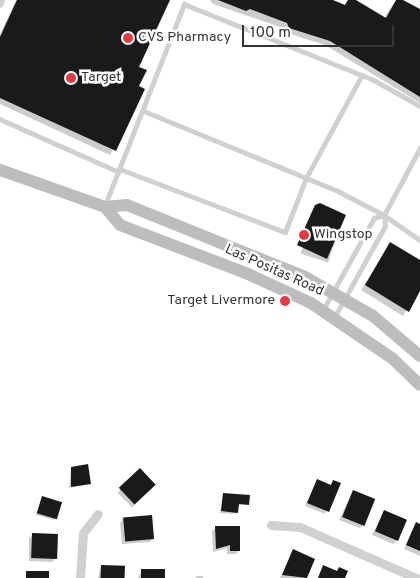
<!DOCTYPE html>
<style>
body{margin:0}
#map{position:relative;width:420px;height:578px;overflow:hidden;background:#fff;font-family:Overpass,sans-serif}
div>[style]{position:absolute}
.shadow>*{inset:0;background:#0003;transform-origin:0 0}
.building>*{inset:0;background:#1a1a1a;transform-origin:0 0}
.lane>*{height:4.5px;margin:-2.25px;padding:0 2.25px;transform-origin:2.25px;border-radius:2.25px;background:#d0d0d0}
.street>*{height:9px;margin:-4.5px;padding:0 4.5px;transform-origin:4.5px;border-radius:4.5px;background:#d0d0d0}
.secondary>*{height:12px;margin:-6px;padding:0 6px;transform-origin:6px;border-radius:6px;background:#bdbdbd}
.dots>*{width:14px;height:14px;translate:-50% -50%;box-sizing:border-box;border:2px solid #fff;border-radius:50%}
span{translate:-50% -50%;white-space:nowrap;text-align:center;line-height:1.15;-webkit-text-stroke:5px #fff;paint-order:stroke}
.poi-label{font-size:14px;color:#333}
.left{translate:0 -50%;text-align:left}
.right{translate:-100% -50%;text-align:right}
.street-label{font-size:14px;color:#333}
.scale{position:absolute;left:242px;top:25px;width:152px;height:22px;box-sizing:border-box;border:2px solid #333;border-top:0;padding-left:6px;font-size:15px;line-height:18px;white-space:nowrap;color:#333;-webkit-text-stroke:4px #fff;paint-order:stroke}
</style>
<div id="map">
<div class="shadow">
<i style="clip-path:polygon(16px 0,169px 0,137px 67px,138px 87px,143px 90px,110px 155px,0 104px,0 34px)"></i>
<i style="clip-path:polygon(210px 0,330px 0,344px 6px,348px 0,353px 0,384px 18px,394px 3px,401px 0,420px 11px,420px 103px,325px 45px,284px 32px,283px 28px,213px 4px)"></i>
<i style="left:316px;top:206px;width:29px;height:50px;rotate:18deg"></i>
<i style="clip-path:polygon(390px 244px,420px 261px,420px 288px,403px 316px,361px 290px)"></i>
<i style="clip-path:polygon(71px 468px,90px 483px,69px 488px)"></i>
<i style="left:140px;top:470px;width:21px;height:32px;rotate:45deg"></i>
<i style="clip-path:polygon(317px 480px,330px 485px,334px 482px,325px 514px,305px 506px)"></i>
<i style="clip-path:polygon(353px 491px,363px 525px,360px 528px,339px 520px)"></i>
<i style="clip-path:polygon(223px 494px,248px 504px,238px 505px,235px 514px,220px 513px)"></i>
<i style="clip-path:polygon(43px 498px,56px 518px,54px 520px,36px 515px)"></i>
<i style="clip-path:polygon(384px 511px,397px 540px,393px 544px,372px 535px)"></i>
<i style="clip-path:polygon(123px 519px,153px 538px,150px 542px,122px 544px,120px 523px)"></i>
<i style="clip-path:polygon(416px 524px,420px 525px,420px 556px,404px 549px)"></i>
<i style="clip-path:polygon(216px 528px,239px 550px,236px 554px,227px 554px,227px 548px,213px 552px,212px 531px)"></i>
<i style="clip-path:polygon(33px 535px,56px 558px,52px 562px,29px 561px,29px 538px)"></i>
<i style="clip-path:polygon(293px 551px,313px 559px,305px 578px,280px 578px)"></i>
<i style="clip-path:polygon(101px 566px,123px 578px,98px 578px)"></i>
<i style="clip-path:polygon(142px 570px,164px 578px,138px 578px)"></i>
<i style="clip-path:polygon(197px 576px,203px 576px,203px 578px,195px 578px)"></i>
</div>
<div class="building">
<i style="clip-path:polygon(17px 0,170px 0,139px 67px,147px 70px,139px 86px,145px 89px,116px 151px,0 98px,0 37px)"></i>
<i style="clip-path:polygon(218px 0,333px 0,345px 5px,348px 0,356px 0,386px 18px,396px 0,403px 0,420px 9px,420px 97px,330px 41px,289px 28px,287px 23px,250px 9px,246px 11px)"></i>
<i style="clip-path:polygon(320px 203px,346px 215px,327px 259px,297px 245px,315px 205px)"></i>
<i style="clip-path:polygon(390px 242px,420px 260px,420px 291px,409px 312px,365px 285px)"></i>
<i style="clip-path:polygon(88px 464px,91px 484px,71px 487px,71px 467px)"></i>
<i style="left:140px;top:468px;width:23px;height:29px;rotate:47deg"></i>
<i style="clip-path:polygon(317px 479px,331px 485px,333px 480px,341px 483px,329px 512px,307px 503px)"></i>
<i style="left:353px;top:490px;width:24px;height:29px;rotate:22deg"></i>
<i style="clip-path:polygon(223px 493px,250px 495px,249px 505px,239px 504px,238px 513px,221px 511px)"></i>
<i style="left:42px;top:496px;width:21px;height:18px;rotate:17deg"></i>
<i style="left:384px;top:510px;width:25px;height:23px;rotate:23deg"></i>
<i style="left:152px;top:515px;width:24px;height:29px;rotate:85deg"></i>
<i style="clip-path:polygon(416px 522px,420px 524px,420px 551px,406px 545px)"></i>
<i style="clip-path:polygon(215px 526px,240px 526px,240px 551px,230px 551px,230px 545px,216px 549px)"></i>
<i style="left:32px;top:533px;width:26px;height:25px;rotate:2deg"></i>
<i style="clip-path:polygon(293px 549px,315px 559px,307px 578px,282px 575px)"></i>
<i style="left:101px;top:565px;width:24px;height:13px;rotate:2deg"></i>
<i style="clip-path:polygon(323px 565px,337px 571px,339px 567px,348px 571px,345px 578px,318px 578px)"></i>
<i style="left:141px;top:569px;width:24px;height:9px"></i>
<i style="left:26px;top:571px;width:23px;height:7px"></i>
</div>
<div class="lane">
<i style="left:0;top:5px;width:5px;rotate:-68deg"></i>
<i style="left:144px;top:111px;width:210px;rotate:22.4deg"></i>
<i style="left:338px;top:191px;width:52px;rotate:27.6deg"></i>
<i style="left:384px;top:215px;width:44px;rotate:34.8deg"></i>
<i style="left:0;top:119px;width:130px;rotate:24deg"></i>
<i style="left:120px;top:169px;width:177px;rotate:20.9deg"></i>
<i style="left:285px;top:232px;width:58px;rotate:-68.7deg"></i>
<i style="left:306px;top:178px;width:117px;rotate:-61.5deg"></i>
<i style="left:105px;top:205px;width:216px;rotate:-68.5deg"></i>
<i style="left:184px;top:4px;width:205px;rotate:21.8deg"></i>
<i style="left:374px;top:80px;width:53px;rotate:29.5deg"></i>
<i style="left:323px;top:310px;width:105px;rotate:-61deg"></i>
<i style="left:374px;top:218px;width:10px;rotate:-17deg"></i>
<i style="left:335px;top:316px;width:103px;rotate:-60.9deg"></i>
<i style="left:385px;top:226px;width:11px;rotate:-95deg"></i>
<i style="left:384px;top:215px;width:76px;rotate:-61.8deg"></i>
</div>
<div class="street">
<i style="left:271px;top:525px;width:29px;rotate:4deg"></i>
<i style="left:300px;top:527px;width:127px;rotate:23.7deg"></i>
<i style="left:80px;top:578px;width:45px;rotate:-86.2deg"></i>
<i style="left:83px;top:533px;width:24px;rotate:-52deg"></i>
</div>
<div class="secondary">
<i style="left:0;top:170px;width:111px;rotate:19.4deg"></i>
<i style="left:105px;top:207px;width:22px;rotate:-5deg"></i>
<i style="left:127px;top:205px;width:192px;rotate:22deg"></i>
<i style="left:305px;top:277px;width:78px;rotate:29.8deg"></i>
<i style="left:373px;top:316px;width:62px;rotate:40.4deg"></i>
<i style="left:105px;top:207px;width:23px;rotate:50deg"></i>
<i style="left:120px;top:225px;width:137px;rotate:20.9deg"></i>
<i style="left:248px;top:274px;width:69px;rotate:24.7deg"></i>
<i style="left:311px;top:303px;width:99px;rotate:34.3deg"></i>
<i style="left:393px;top:359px;width:37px;rotate:44deg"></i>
</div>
<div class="dots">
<i style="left:128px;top:38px;background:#e63946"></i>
<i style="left:71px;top:78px;background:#e63946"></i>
<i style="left:304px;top:235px;background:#e63946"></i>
<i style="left:285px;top:301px;background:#e63946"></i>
</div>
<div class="poi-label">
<span class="left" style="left:138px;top:38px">CVS Pharmacy</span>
<span class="left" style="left:81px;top:78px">Target</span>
<span class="left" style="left:314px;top:235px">Wingstop</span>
<span class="right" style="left:275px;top:301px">Target Livermore</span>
</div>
<div class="street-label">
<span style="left:274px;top:271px;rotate:24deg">Las Positas Road</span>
</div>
<div class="scale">100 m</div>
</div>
